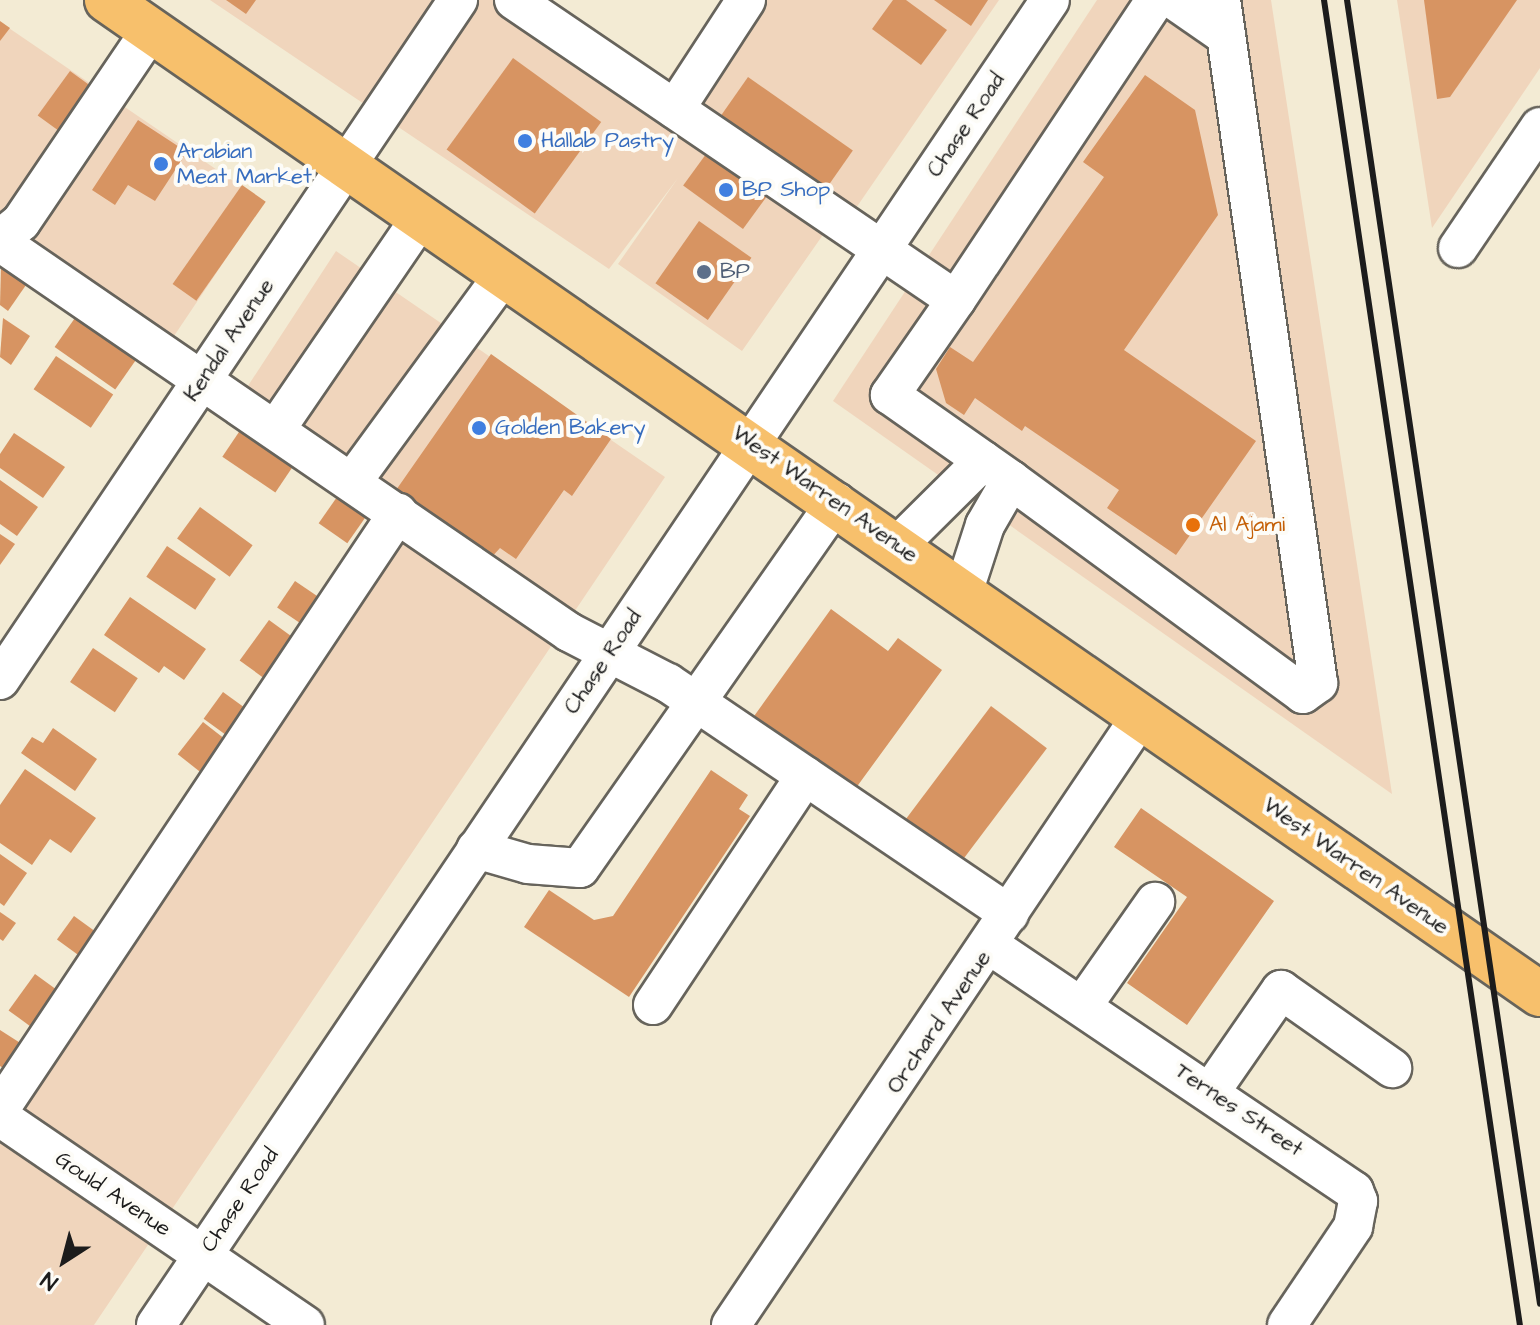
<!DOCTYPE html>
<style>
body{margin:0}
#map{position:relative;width:1540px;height:1325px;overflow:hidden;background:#f3ebd4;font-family:"Architects Daughter",sans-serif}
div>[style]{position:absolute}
.built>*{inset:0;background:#f0d5bc}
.building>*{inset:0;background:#d79462;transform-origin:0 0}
.roads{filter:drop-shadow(2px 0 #67645c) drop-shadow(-2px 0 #67645c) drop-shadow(0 2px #67645c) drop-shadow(0 -2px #67645c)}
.minor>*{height:38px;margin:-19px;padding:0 19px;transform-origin:19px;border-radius:19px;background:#fff}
.major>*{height:44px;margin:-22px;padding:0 22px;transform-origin:22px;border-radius:22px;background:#f7c06c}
.rail>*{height:6px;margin:-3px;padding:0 3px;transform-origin:3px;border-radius:3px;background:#1c1c1c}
.dots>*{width:22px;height:22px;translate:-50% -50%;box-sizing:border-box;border:4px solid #fdfcf7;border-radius:50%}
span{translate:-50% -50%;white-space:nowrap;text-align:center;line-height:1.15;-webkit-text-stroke:8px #fdfcf7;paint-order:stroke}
.street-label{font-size:22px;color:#1c1c1c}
.shop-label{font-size:22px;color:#366cbe}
.left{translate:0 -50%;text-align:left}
.service-label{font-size:22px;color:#4e5e75}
.food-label{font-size:22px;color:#c56008}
.north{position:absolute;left:24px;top:1221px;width:80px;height:80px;-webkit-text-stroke:6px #fdfcf7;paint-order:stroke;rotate:216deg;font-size:22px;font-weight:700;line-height:32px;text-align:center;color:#1c1c1c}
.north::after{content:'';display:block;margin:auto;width:28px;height:36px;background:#1c1c1c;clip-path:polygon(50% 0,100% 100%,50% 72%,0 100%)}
</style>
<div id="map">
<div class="built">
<i style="clip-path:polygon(210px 0,504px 0,827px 229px,742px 351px,618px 264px,678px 178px,609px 269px)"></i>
<i style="clip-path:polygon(722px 0,999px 0,856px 208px,665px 83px)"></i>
<i style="clip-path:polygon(1097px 0,1271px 0,1392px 794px,833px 401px)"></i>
<i style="clip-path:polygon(1397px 0,1540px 0,1540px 68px,1432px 228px)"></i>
<i style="clip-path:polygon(0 22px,264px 202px,170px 342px,0 225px)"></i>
<i style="clip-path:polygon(336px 251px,665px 477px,94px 1325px,0 1325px,0 1135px,421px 515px,244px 392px)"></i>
</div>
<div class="building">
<i style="clip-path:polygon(226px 0,256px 0,246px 14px)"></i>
<i style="clip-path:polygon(893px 0,906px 0,947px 30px,921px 65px,872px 29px)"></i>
<i style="clip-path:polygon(934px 0,988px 0,971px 26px)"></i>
<i style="clip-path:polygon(1424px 0,1517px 0,1450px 97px,1437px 99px)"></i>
<i style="clip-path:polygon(0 21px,10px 28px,0 41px)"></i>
<i style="left:513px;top:58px;width:109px;height:113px;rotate:36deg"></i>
<i style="left:70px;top:71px;width:26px;height:55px;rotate:36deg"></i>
<i style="clip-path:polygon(1145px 75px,1195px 110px,1218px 215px,1124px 350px,1256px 441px,1176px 555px,1107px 508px,1119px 490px,1025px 426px,1022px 431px,975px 398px,964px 415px,946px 403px,936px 369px,950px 347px,973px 362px,1104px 177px,1083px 162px)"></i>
<i style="left:748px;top:77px;width:128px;height:54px;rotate:35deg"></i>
<i style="clip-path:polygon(138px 120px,187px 152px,155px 201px,128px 185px,115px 205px,92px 190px)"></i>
<i style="left:709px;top:150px;width:74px;height:44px;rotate:36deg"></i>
<i style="left:242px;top:185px;width:29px;height:121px;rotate:35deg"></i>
<i style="left:699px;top:221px;width:64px;height:76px;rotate:35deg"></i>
<i style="clip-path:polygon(1px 267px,26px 285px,8px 311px,0 305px)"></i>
<i style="left:77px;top:315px;width:74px;height:39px;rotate:35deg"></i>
<i style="clip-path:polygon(3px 318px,30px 336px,11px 365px,0 357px)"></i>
<i style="clip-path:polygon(491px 354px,611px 439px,572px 496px,564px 490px,516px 559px,500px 548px,489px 560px,394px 493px)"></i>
<i style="left:56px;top:356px;width:69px;height:40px;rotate:34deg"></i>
<i style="left:243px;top:426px;width:64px;height:37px;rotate:34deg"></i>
<i style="clip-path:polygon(14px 433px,65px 467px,43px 498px,0 468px,0 454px)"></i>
<i style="clip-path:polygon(0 480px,38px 507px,17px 536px,0 524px)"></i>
<i style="left:337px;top:497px;width:35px;height:32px;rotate:35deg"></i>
<i style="left:200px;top:507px;width:65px;height:39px;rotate:36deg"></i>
<i style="clip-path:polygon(0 534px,15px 544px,0 565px)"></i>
<i style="left:167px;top:546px;width:59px;height:37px;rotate:34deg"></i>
<i style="left:295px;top:581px;width:32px;height:32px;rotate:34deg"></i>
<i style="clip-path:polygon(130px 597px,206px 649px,184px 680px,164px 666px,159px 673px,104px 635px)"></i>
<i style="clip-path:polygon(831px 609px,888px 651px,898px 638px,942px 670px,853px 792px,752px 719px)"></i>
<i style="left:269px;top:620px;width:34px;height:50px;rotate:36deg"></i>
<i style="left:93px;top:648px;width:54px;height:41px;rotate:34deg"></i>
<i style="left:223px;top:692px;width:32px;height:33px;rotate:36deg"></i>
<i style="left:991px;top:706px;width:70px;height:147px;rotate:37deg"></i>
<i style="left:203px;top:722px;width:33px;height:41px;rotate:38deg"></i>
<i style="clip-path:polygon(53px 728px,97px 759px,75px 791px,21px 753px,32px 737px,43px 743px)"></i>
<i style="clip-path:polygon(25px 769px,96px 818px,71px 853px,50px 839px,32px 865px,0 843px,0 805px)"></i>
<i style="clip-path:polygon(711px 770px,748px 795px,739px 809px,750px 816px,629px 997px,524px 927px,549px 890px,594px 920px,613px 916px)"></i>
<i style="clip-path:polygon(1141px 808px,1274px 901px,1187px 1025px,1127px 983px,1187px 897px,1114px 847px)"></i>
<i style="clip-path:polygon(0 854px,27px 873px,4px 906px,0 903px)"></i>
<i style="clip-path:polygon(0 912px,16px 923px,3px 941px,0 939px)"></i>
<i style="left:74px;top:916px;width:31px;height:29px;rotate:36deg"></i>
<i style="left:35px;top:974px;width:31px;height:45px;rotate:36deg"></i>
<i style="clip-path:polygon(0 1030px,25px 1046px,7px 1071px,0 1066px)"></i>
</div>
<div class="roads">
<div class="minor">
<i style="left:514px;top:0;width:534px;rotate:34.17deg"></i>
<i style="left:956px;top:300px;width:360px;rotate:-56.4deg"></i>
<i style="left:1174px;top:0;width:63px;rotate:34.7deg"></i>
<i style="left:675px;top:109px;width:130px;rotate:-56.9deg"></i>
<i style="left:0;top:239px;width:27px;rotate:-39deg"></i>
<i style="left:21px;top:222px;width:232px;rotate:-55.9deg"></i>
<i style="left:0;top:242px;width:690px;rotate:34.43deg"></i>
<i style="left:569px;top:632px;width:111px;rotate:27.3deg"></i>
<i style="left:668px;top:683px;width:412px;rotate:34.1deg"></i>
<i style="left:1458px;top:248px;width:146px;rotate:-55.9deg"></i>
<i style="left:956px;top:300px;width:116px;rotate:124.8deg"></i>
<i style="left:890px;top:395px;width:148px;rotate:35.1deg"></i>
<i style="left:276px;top:429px;width:258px;rotate:-55.6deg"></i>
<i style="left:352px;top:482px;width:259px;rotate:-53.8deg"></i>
<i style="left:898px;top:545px;width:120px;rotate:-44.7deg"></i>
<i style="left:964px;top:590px;width:68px;rotate:-72.1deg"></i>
<i style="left:985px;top:525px;width:52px;rotate:-60deg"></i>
<i style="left:1011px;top:480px;width:362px;rotate:36.2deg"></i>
<i style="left:1303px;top:694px;width:19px;rotate:-36deg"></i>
<i style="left:1318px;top:683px;width:690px;rotate:-98.08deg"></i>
<i style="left:0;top:680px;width:820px;rotate:-56.04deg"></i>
<i style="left:476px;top:849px;width:54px;rotate:16.1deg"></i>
<i style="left:528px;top:864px;width:52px;rotate:4.4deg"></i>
<i style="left:580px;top:868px;width:447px;rotate:-55deg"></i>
<i style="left:991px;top:946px;width:438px;rotate:34deg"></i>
<i style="left:1354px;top:1191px;width:11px;rotate:68deg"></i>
<i style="left:1358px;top:1201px;width:26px;rotate:101deg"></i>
<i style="left:1353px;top:1227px;width:118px;rotate:124deg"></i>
<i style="left:653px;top:1005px;width:275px;rotate:-56.4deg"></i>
<i style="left:1083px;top:1005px;width:126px;rotate:-55deg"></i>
<i style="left:1211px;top:1091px;width:123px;rotate:-55.3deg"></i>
<i style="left:1281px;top:990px;width:136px;rotate:35.1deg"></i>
<i style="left:0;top:1109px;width:717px;rotate:-56.27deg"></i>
<i style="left:0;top:1117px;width:369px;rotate:34.3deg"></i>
<i style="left:156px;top:1325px;width:1598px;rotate:-55.99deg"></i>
<i style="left:731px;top:1325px;width:734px;rotate:-56.05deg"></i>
</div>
<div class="major">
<i style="left:107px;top:0;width:1744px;rotate:34.75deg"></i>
</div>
</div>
<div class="rail">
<i style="left:1324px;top:0;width:1339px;rotate:81.59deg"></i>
<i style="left:1347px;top:0;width:1318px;rotate:81.58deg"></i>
</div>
<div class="dots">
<i style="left:525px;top:141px;background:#3f7fe0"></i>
<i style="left:161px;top:164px;background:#3f7fe0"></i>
<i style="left:726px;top:190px;background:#3f7fe0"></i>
<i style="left:704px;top:272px;background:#5c6f8a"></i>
<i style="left:479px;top:428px;background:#3f7fe0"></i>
<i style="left:1193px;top:525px;background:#e8710a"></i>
</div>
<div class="street-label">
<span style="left:966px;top:125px;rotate:-56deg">Chase Road</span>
<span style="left:229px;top:340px;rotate:-56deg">Kendal Avenue</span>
<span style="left:825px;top:494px;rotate:35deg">West Warren Avenue</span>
<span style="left:603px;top:662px;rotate:-56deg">Chase Road</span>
<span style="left:1356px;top:866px;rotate:35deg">West Warren Avenue</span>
<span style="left:939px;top:1022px;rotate:-56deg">Orchard Avenue</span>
<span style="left:1239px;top:1110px;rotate:34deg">Ternes Street</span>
<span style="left:113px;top:1194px;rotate:34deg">Gould Avenue</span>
<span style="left:240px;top:1200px;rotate:-56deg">Chase Road</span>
</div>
<div class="shop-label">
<span class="left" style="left:541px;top:141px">Hallab Pastry</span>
<span class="left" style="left:177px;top:164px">Arabian<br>Meat Market</span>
<span class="left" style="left:742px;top:190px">BP Shop</span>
<span class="left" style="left:495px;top:428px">Golden Bakery</span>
</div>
<div class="service-label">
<span class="left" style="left:720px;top:272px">BP</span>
</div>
<div class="food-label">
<span class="left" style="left:1209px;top:525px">Al Ajami</span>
</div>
<div class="north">N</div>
</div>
